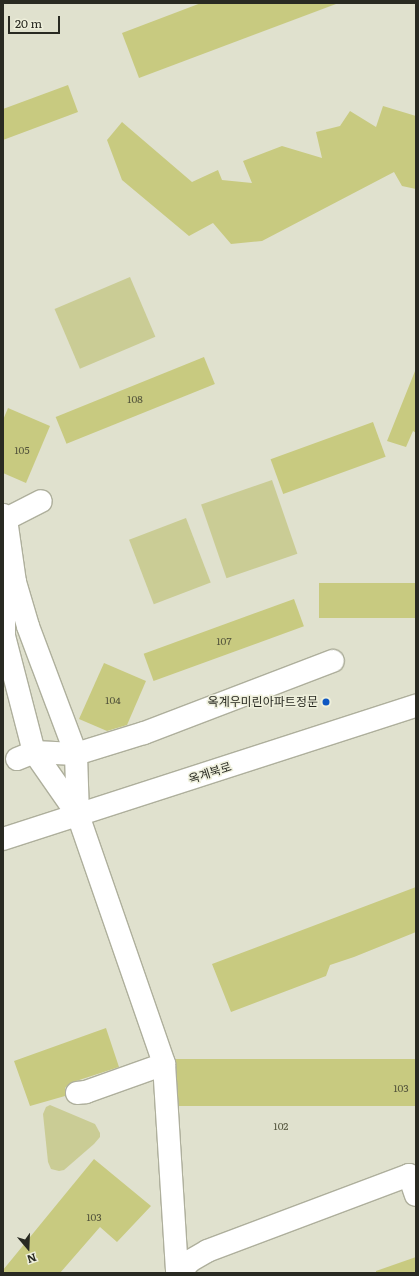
<!DOCTYPE html>
<meta charset="utf-8">
<style>
body{margin:0}
#map{position:relative;width:419px;height:1276px;overflow:hidden;background:#e0e1ce;font-family:Literata,"Noto Sans KR",serif}
div>[style]{position:absolute}
.green>*{inset:0;background:#cacc95;transform-origin:0 0}
.building>*{inset:0;background:#c8ca80;transform-origin:0 0}
.roads{filter:drop-shadow(1px 0 #aeaf9c) drop-shadow(-1px 0 #aeaf9c) drop-shadow(0 1px #aeaf9c) drop-shadow(0 -1px #aeaf9c)}
.minor>*{height:22px;margin:-11px;padding:0 11px;transform-origin:11px;border-radius:11px;background:#fff}
.dots>*{width:11px;height:11px;translate:-50% -50%;box-sizing:border-box;border:2px solid #eeefdb;border-radius:50%}
span{translate:-50% -50%;white-space:nowrap;text-align:center;line-height:1.15;-webkit-text-stroke:3px #eeefdb;paint-order:stroke}
.number-label{font-size:10px;color:#51523a}
.number-label span{-webkit-text-stroke-width:0}
.poi-label{font-size:12px;color:#292a22}
.right{translate:-100% -50%;text-align:right}
.street-label{font-size:12px;color:#292a22}
.frame{position:absolute;inset:0;border:4px solid #292a22;pointer-events:none}
.north{position:absolute;left:8px;top:1228px;width:40px;height:40px;-webkit-text-stroke:3px #eeefdb;paint-order:stroke;rotate:161deg;font-size:11px;font-weight:700;line-height:16px;text-align:center;color:#292a22}
.north::after{content:'';display:block;margin:auto;width:14px;height:18px;background:#292a22;clip-path:polygon(50% 0,100% 100%,50% 72%,0 100%)}
.scale{position:absolute;left:8px;top:16px;width:52px;height:18px;box-sizing:border-box;border:2px solid #292a22;border-top:0;padding-left:5px;font-size:12px;line-height:14px;white-space:nowrap;color:#292a22;-webkit-text-stroke:3px #eeefdb;paint-order:stroke}
</style>
<div id="map">
<div class="green">
<i style="left:130px;top:277px;width:65px;height:82px;rotate:67deg"></i>
<i style="left:272px;top:480px;width:78px;height:75px;rotate:71deg"></i>
<i style="left:186px;top:518px;width:69px;height:61px;rotate:69deg"></i>
<i style="clip-path:polygon(50px 1105px,95px 1124px,100px 1133px,100px 1137px,94px 1144px,64px 1170px,59px 1171px,51px 1169px,48px 1162px,43px 1114px,46px 1107px)"></i>
</div>
<div class="building">
<i style="clip-path:polygon(201px 3px,336px 3px,336px 4px,139px 78px,122px 33px)"></i>
<i style="clip-path:polygon(68px 85px,78px 112px,3px 140px,3px 109px)"></i>
<i style="clip-path:polygon(383px 106px,416px 116px,416px 189px,402px 186px,394px 172px,262px 241px,231px 244px,213px 223px,189px 236px,122px 180px,107px 140px,122px 122px,192px 182px,218px 170px,222px 180px,252px 183px,243px 161px,282px 146px,322px 158px,316px 132px,340px 126px,350px 111px,376px 127px)"></i>
<i style="left:204px;top:357px;width:29px;height:160px;rotate:68deg"></i>
<i style="clip-path:polygon(415px 371px,416px 433px,413px 431px,406px 447px,387px 441px)"></i>
<i style="clip-path:polygon(8px 408px,50px 426px,26px 483px,3px 473px,3px 420px)"></i>
<i style="left:373px;top:422px;width:37px;height:109px;rotate:70deg"></i>
<i style="left:416px;top:583px;width:35px;height:97px;rotate:90deg"></i>
<i style="left:294px;top:599px;width:29px;height:160px;rotate:70deg"></i>
<i style="clip-path:polygon(104px 663px,146px 681px,127px 725px,107px 731px,79px 719px)"></i>
<i style="clip-path:polygon(416px 887px,416px 932px,354px 957px,330px 965px,326px 976px,231px 1012px,212px 964px)"></i>
<i style="clip-path:polygon(106px 1028px,119px 1067px,70px 1083px,65px 1088px,65px 1096px,30px 1106px,14px 1061px)"></i>
<i style="left:416px;top:1059px;width:47px;height:244px;rotate:90deg"></i>
<i style="clip-path:polygon(94px 1159px,151px 1206px,117px 1242px,100px 1227px,60px 1273px,3px 1273px,3px 1270px)"></i>
<i style="clip-path:polygon(416px 1257px,416px 1273px,376px 1273px,376px 1271px)"></i>
</div>
<div class="roads">
<div class="minor">
<i style="left:3px;top:515px;width:5px;rotate:53deg"></i>
<i style="left:6px;top:519px;width:64px;rotate:81.9deg"></i>
<i style="left:6px;top:519px;width:39px;rotate:-27deg"></i>
<i style="left:17px;top:759px;width:18px;rotate:-22deg"></i>
<i style="left:34px;top:752px;width:42px;rotate:2.7deg"></i>
<i style="left:76px;top:754px;width:71px;rotate:-17.2deg"></i>
<i style="left:144px;top:733px;width:202px;rotate:-20.9deg"></i>
<i style="left:78px;top:815px;width:61px;rotate:-91.9deg"></i>
<i style="left:76px;top:754px;width:137px;rotate:-110.6deg"></i>
<i style="left:28px;top:626px;width:46px;rotate:-106.5deg"></i>
<i style="left:15px;top:582px;width:34px;rotate:109deg"></i>
<i style="left:4px;top:614px;width:22px;rotate:90deg"></i>
<i style="left:4px;top:636px;width:120px;rotate:75.5deg"></i>
<i style="left:34px;top:752px;width:77px;rotate:55.1deg"></i>
<i style="left:78px;top:815px;width:263px;rotate:70.9deg"></i>
<i style="left:164px;top:1064px;width:209px;rotate:86.4deg"></i>
<i style="left:3px;top:839px;width:434px;rotate:-17.9deg"></i>
<i style="left:77px;top:1093px;width:9px;rotate:-6deg"></i>
<i style="left:86px;top:1092px;width:83px;rotate:-19.7deg"></i>
<i style="left:180px;top:1273px;width:16px;rotate:-50deg"></i>
<i style="left:190px;top:1261px;width:20px;rotate:-30deg"></i>
<i style="left:207px;top:1251px;width:216px;rotate:-20.6deg"></i>
<i style="left:409px;top:1175px;width:21px;rotate:71deg"></i>
</div>
</div>
<div class="dots">
<i style="left:326px;top:702px;background:#0e57c2"></i>
</div>
<div class="number-label">
<span style="left:135px;top:399px">108</span>
<span style="left:22px;top:450px">105</span>
<span style="left:224px;top:641px">107</span>
<span style="left:113px;top:700px">104</span>
<span style="left:401px;top:1088px">103</span>
<span style="left:281px;top:1126px">102</span>
<span style="left:94px;top:1217px">103</span>
</div>
<div class="poi-label">
<span class="right" style="left:318px;top:702px">옥계우미린아파트정문</span>
</div>
<div class="street-label">
<span style="left:210px;top:773px;rotate:-18deg">옥계북로</span>
</div>
<div class="frame"></div>
<div class="north">N</div>
<div class="scale">20 m</div>
</div>
